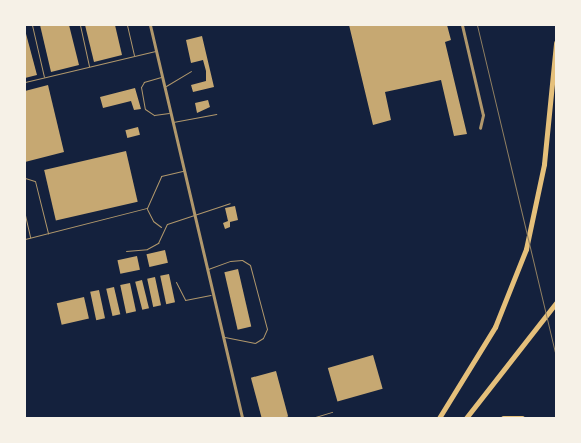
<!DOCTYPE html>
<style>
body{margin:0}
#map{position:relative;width:581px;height:443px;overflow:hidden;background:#14213d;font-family:Jost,sans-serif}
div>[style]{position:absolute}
.building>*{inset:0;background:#c6a872;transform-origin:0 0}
.service>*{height:1px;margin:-0.5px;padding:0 0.5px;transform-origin:0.5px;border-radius:0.5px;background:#b1986c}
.minor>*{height:3px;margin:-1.5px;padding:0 1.5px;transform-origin:1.5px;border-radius:1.5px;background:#b1986c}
.motorway>*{height:5px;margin:-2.5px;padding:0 2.5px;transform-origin:2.5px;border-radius:2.5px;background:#e5c07b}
.rail>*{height:1px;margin:-0.5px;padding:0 0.5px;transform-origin:0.5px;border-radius:0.5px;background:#918062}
span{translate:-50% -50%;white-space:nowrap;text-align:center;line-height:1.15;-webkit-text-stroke:4px #f6f1e7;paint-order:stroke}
.frame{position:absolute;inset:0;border:26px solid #f6f1e7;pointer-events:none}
</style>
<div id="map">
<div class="building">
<i style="clip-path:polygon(40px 25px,69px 25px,79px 65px,51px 72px)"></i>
<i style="clip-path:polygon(85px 25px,115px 25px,122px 55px,94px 62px)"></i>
<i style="clip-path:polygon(349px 25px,447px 25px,451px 40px,445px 42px,467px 134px,454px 136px,441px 80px,385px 92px,391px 120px,373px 125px)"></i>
<i style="clip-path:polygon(25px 30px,37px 75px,25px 78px)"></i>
<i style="clip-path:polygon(202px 36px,214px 87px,193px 92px,191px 85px,206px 81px,206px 71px,203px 60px,191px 63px,186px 40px)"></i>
<i style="clip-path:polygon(48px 85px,64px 152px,25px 162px,25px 91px)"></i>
<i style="clip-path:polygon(135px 88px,141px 109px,134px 110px,131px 101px,103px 108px,100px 97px)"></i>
<i style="clip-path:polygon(208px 100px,210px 107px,197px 113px,195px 103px)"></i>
<i style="left:138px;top:127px;width:8px;height:13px;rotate:76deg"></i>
<i style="left:126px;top:151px;width:52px;height:84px;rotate:77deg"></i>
<i style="clip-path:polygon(235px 206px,238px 220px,230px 222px,230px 227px,225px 229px,223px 223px,228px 221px,225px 208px)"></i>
<i style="left:165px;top:250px;width:13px;height:19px;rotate:77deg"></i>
<i style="left:137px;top:256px;width:14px;height:20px;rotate:78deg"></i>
<i style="left:238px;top:269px;width:59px;height:14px;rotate:77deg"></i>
<i style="left:169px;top:274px;width:29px;height:9px;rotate:78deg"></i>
<i style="left:155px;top:277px;width:29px;height:8px;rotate:78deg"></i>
<i style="left:142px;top:280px;width:29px;height:7px;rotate:76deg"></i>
<i style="left:130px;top:283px;width:29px;height:10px;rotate:78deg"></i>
<i style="left:114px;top:287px;width:28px;height:8px;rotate:77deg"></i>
<i style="left:99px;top:290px;width:29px;height:9px;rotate:78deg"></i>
<i style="left:84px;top:297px;width:22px;height:28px;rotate:77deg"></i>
<i style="left:373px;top:355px;width:35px;height:47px;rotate:74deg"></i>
<i style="left:276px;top:371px;width:47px;height:26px;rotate:75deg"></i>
</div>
<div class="service">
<i style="left:32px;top:25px;width:53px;rotate:77deg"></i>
<i style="left:80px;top:25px;width:42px;rotate:77.6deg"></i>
<i style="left:127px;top:25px;width:31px;rotate:77deg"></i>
<i style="left:161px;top:77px;width:18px;rotate:164deg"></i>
<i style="left:144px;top:82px;width:6px;rotate:121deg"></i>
<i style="left:141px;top:87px;width:22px;rotate:80deg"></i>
<i style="left:145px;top:109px;width:11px;rotate:34deg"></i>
<i style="left:154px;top:115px;width:15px;rotate:-8deg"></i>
<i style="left:25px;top:82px;width:134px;rotate:-13.4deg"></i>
<i style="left:166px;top:86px;width:29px;rotate:-31deg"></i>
<i style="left:173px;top:122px;width:44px;rotate:-10.5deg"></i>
<i style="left:25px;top:178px;width:10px;rotate:17deg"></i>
<i style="left:35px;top:181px;width:54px;rotate:76deg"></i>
<i style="left:147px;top:209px;width:13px;rotate:63deg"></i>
<i style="left:153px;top:221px;width:10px;rotate:37deg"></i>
<i style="left:25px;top:215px;width:23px;rotate:77deg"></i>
<i style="left:25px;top:239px;width:126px;rotate:-14.3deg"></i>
<i style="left:147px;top:208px;width:35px;rotate:-66deg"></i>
<i style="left:161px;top:176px;width:23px;rotate:-13deg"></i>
<i style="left:126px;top:251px;width:21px;rotate:-5deg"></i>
<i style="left:147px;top:249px;width:13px;rotate:-29deg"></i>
<i style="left:158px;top:243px;width:21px;rotate:-65deg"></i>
<i style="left:167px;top:224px;width:66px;rotate:-18.4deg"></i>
<i style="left:208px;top:269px;width:23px;rotate:-20deg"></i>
<i style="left:230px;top:261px;width:12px;rotate:-5deg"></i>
<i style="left:242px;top:260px;width:9px;rotate:32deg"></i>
<i style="left:250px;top:265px;width:66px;rotate:75.1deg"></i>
<i style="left:267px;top:329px;width:10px;rotate:114deg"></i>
<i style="left:263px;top:338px;width:9px;rotate:148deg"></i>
<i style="left:255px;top:343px;width:31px;rotate:-169deg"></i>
<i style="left:176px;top:282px;width:20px;rotate:63deg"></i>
<i style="left:185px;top:300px;width:26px;rotate:-11deg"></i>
<i style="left:312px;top:418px;width:21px;rotate:-17deg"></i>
</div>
<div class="minor">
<i style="left:150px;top:25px;width:404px;rotate:76.8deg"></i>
<i style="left:462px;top:25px;width:92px;rotate:76.9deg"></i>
<i style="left:483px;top:115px;width:13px;rotate:103deg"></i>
</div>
<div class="motorway">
<i style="left:439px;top:418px;width:107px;rotate:-58.4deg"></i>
<i style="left:495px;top:327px;width:84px;rotate:-68.3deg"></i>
<i style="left:526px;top:249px;width:87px;rotate:-78deg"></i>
<i style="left:544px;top:164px;width:122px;rotate:-84.3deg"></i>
<i style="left:466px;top:418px;width:146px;rotate:-52deg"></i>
<i style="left:503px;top:418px;width:19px"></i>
</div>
<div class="rail">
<i style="left:477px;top:25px;width:340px;rotate:76.6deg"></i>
</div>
<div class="frame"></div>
</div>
